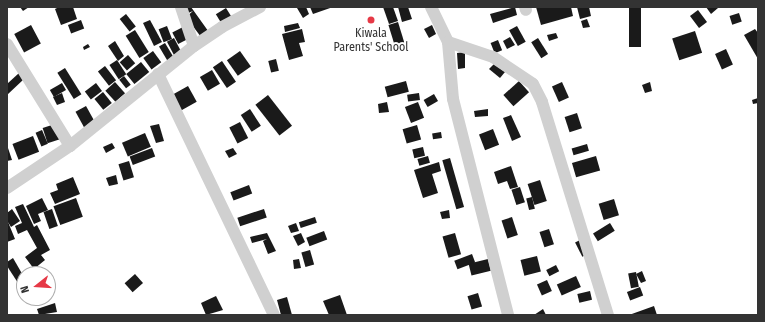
<!DOCTYPE html>
<style>
body{margin:0}
#map{position:relative;width:765px;height:322px;overflow:hidden;background:#fff;font-family:"Fira Sans Condensed",sans-serif}
div>[style]{position:absolute}
.building>*{inset:0;background:#1a1a1a;transform-origin:0 0}
.minor>*{height:12px;margin:-6px;padding:0 6px;transform-origin:6px;border-radius:6px;background:#d0d0d0}
.dots>*{width:11px;height:11px;translate:-50% -50%;box-sizing:border-box;border:2px solid #fff;border-radius:50%}
span{translate:-50% -50%;white-space:nowrap;text-align:center;line-height:1.15;-webkit-text-stroke:4px #fff;paint-order:stroke}
.poi-label{font-size:12px;color:#333}
.frame{position:absolute;inset:0;border:8px solid #333;pointer-events:none}
.north{position:absolute;left:16px;top:266px;width:40px;height:40px;box-sizing:border-box;background:#fff;border:1px solid #adadad;border-radius:50%;rotate:253deg;font-size:11px;font-weight:700;line-height:16px;text-align:center;color:#333}
.north::after{content:'';display:block;margin:auto;width:14px;height:18px;background:#e63946;clip-path:polygon(50% 0,100% 100%,50% 72%,0 100%)}
</style>
<div id="map">
<div class="building">
<i style="clip-path:polygon(20px 7px,29px 7px,23px 11px)"></i>
<i style="clip-path:polygon(59px 7px,73px 7px,77px 19px,61px 25px,55px 9px)"></i>
<i style="clip-path:polygon(183px 7px,191px 7px,211px 35px,204px 41px,186px 17px,193px 11px,186px 14px)"></i>
<i style="clip-path:polygon(306px 7px,309px 14px,303px 18px,297px 8px)"></i>
<i style="clip-path:polygon(310px 7px,333px 7px,313px 14px)"></i>
<i style="clip-path:polygon(383px 7px,393px 7px,398px 21px,389px 24px)"></i>
<i style="clip-path:polygon(398px 7px,408px 7px,412px 19px,402px 22px)"></i>
<i style="clip-path:polygon(515px 7px,517px 15px,493px 23px,490px 14px)"></i>
<i style="clip-path:polygon(536px 7px,571px 7px,573px 16px,541px 25px)"></i>
<i style="clip-path:polygon(577px 7px,589px 7px,591px 16px,580px 19px)"></i>
<i style="left:629px;top:7px;width:12px;height:40px"></i>
<i style="clip-path:polygon(706px 7px,717px 7px,718px 8px,711px 14px)"></i>
<i style="left:226px;top:8px;width:15px;height:12px;rotate:58deg"></i>
<i style="left:698px;top:10px;width:15px;height:10px;rotate:53deg"></i>
<i style="left:739px;top:13px;width:9px;height:10px;rotate:72deg"></i>
<i style="left:126px;top:14px;width:16px;height:8px;rotate:52deg"></i>
<i style="clip-path:polygon(587px 19px,590px 27px,583px 28px,581px 21px)"></i>
<i style="left:81px;top:20px;width:9px;height:14px;rotate:69deg"></i>
<i style="clip-path:polygon(150px 20px,162px 42px,154px 46px,143px 23px)"></i>
<i style="left:398px;top:22px;width:27px;height:10px;rotate:73deg"></i>
<i style="clip-path:polygon(298px 23px,300px 28px,285px 32px,284px 26px)"></i>
<i style="left:31px;top:25px;width:21px;height:19px;rotate:62deg"></i>
<i style="clip-path:polygon(432px 25px,436px 34px,429px 38px,424px 29px)"></i>
<i style="left:167px;top:26px;width:14px;height:9px;rotate:69deg"></i>
<i style="left:517px;top:26px;width:18px;height:9px;rotate:61deg"></i>
<i style="left:183px;top:27px;width:13px;height:12px;rotate:63deg"></i>
<i style="clip-path:polygon(302px 29px,305px 42px,299px 43px,303px 56px,289px 60px,282px 34px)"></i>
<i style="clip-path:polygon(755px 29px,758px 33px,758px 59px,744px 35px)"></i>
<i style="left:135px;top:30px;width:26px;height:11px;rotate:58deg"></i>
<i style="left:695px;top:31px;width:23px;height:24px;rotate:72deg"></i>
<i style="clip-path:polygon(556px 33px,558px 38px,549px 41px,547px 35px)"></i>
<i style="clip-path:polygon(510px 37px,515px 45px,507px 49px,503px 41px)"></i>
<i style="left:174px;top:38px;width:15px;height:8px;rotate:62deg"></i>
<i style="left:538px;top:38px;width:19px;height:8px;rotate:58deg"></i>
<i style="left:498px;top:40px;width:11px;height:8px;rotate:68deg"></i>
<i style="clip-path:polygon(115px 41px,124px 56px,118px 61px,108px 46px)"></i>
<i style="left:165px;top:43px;width:17px;height:7px;rotate:59deg"></i>
<i style="clip-path:polygon(88px 44px,90px 47px,84px 50px,83px 47px)"></i>
<i style="left:726px;top:49px;width:17px;height:12px;rotate:66deg"></i>
<i style="left:153px;top:51px;width:14px;height:12px;rotate:54deg"></i>
<i style="left:240px;top:51px;width:19px;height:16px;rotate:55deg"></i>
<i style="clip-path:polygon(465px 52px,465px 68px,458px 69px,457px 53px)"></i>
<i style="left:128px;top:55px;width:11px;height:11px;rotate:49deg"></i>
<i style="left:276px;top:59px;width:12px;height:8px;rotate:76deg"></i>
<i style="left:117px;top:60px;width:17px;height:9px;rotate:57deg"></i>
<i style="left:222px;top:61px;width:25px;height:11px;rotate:56deg"></i>
<i style="left:141px;top:62px;width:13px;height:19px;rotate:51deg"></i>
<i style="clip-path:polygon(494px 64px,505px 72px,500px 78px,489px 69px)"></i>
<i style="left:105px;top:66px;width:18px;height:9px;rotate:52deg"></i>
<i style="left:65px;top:68px;width:31px;height:9px;rotate:58deg"></i>
<i style="left:212px;top:70px;width:16px;height:14px;rotate:60deg"></i>
<i style="clip-path:polygon(19px 73px,24px 79px,7px 95px,7px 84px)"></i>
<i style="left:124px;top:76px;width:11px;height:6px;rotate:52deg"></i>
<i style="left:406px;top:81px;width:11px;height:22px;rotate:75deg"></i>
<i style="left:519px;top:81px;width:15px;height:21px;rotate:48deg"></i>
<i style="left:115px;top:82px;width:15px;height:13px;rotate:48deg"></i>
<i style="left:562px;top:82px;width:17px;height:11px;rotate:66deg"></i>
<i style="clip-path:polygon(650px 82px,652px 91px,645px 93px,642px 85px)"></i>
<i style="left:62px;top:83px;width:8px;height:14px;rotate:60deg"></i>
<i style="left:96px;top:83px;width:10px;height:14px;rotate:53deg"></i>
<i style="left:188px;top:86px;width:18px;height:23px;rotate:61deg"></i>
<i style="left:103px;top:92px;width:14px;height:11px;rotate:51deg"></i>
<i style="clip-path:polygon(62px 93px,65px 102px,57px 105px,53px 97px)"></i>
<i style="left:419px;top:93px;width:7px;height:12px;rotate:82deg"></i>
<i style="left:434px;top:94px;width:8px;height:12px;rotate:60deg"></i>
<i style="left:268px;top:95px;width:39px;height:16px;rotate:52deg"></i>
<i style="clip-path:polygon(758px 98px,758px 103px,753px 104px,752px 100px)"></i>
<i style="clip-path:polygon(387px 102px,389px 112px,379px 113px,378px 104px)"></i>
<i style="left:418px;top:102px;width:17px;height:14px;rotate:69deg"></i>
<i style="left:86px;top:106px;width:21px;height:12px;rotate:61deg"></i>
<i style="left:250px;top:109px;width:20px;height:11px;rotate:57deg"></i>
<i style="clip-path:polygon(488px 109px,488px 116px,475px 117px,474px 111px)"></i>
<i style="left:577px;top:113px;width:16px;height:13px;rotate:72deg"></i>
<i style="clip-path:polygon(511px 115px,521px 137px,512px 141px,503px 118px)"></i>
<i style="left:240px;top:122px;width:18px;height:12px;rotate:63deg"></i>
<i style="left:55px;top:124px;width:16px;height:13px;rotate:72deg"></i>
<i style="clip-path:polygon(159px 124px,164px 141px,156px 143px,150px 126px)"></i>
<i style="left:417px;top:125px;width:15px;height:15px;rotate:74deg"></i>
<i style="left:493px;top:129px;width:17px;height:15px;rotate:69deg"></i>
<i style="left:42px;top:130px;width:15px;height:7px;rotate:67deg"></i>
<i style="left:441px;top:132px;width:6px;height:9px;rotate:81deg"></i>
<i style="left:145px;top:133px;width:15px;height:25px;rotate:67deg"></i>
<i style="left:33px;top:136px;width:17px;height:22px;rotate:69deg"></i>
<i style="clip-path:polygon(112px 143px,115px 148px,106px 153px,103px 147px)"></i>
<i style="left:587px;top:144px;width:7px;height:16px;rotate:74deg"></i>
<i style="clip-path:polygon(7px 145px,12px 160px,7px 161px)"></i>
<i style="left:423px;top:147px;width:9px;height:11px;rotate:77deg"></i>
<i style="left:152px;top:148px;width:9px;height:24px;rotate:69deg"></i>
<i style="clip-path:polygon(233px 148px,237px 154px,229px 158px,225px 151px)"></i>
<i style="left:428px;top:156px;width:7px;height:11px;rotate:74deg"></i>
<i style="left:596px;top:156px;width:15px;height:25px;rotate:74deg"></i>
<i style="left:450px;top:158px;width:51px;height:8px;rotate:74deg"></i>
<i style="left:129px;top:161px;width:17px;height:11px;rotate:73deg"></i>
<i style="clip-path:polygon(439px 162px,441px 171px,432px 174px,438px 193px,423px 198px,414px 170px)"></i>
<i style="clip-path:polygon(511px 166px,518px 187px,510px 189px,507px 181px,498px 184px,494px 172px)"></i>
<i style="clip-path:polygon(116px 175px,118px 184px,109px 186px,106px 178px)"></i>
<i style="clip-path:polygon(73px 177px,80px 194px,55px 204px,50px 193px,58px 190px,56px 184px)"></i>
<i style="left:540px;top:180px;width:22px;height:13px;rotate:72deg"></i>
<i style="left:249px;top:185px;width:9px;height:20px;rotate:69deg"></i>
<i style="left:520px;top:187px;width:16px;height:9px;rotate:72deg"></i>
<i style="left:532px;top:197px;width:12px;height:6px;rotate:76deg"></i>
<i style="clip-path:polygon(42px 198px,48px 210px,38px 214px,41px 221px,34px 224px,26px 206px)"></i>
<i style="left:76px;top:198px;width:20px;height:24px;rotate:70deg"></i>
<i style="left:614px;top:199px;width:17px;height:16px;rotate:73deg"></i>
<i style="clip-path:polygon(23px 204px,34px 227px,37px 225px,50px 250px,41px 255px,45px 260px,34px 269px,25px 257px,37px 248px,27px 230px,18px 234px,15px 226px,22px 223px,15px 207px)"></i>
<i style="clip-path:polygon(12px 209px,20px 221px,11px 227px,8px 222px,15px 239px,7px 242px,7px 213px)"></i>
<i style="left:52px;top:209px;width:18px;height:9px;rotate:71deg"></i>
<i style="left:264px;top:209px;width:9px;height:28px;rotate:72deg"></i>
<i style="clip-path:polygon(449px 210px,450px 218px,442px 219px,440px 212px)"></i>
<i style="left:315px;top:217px;width:6px;height:17px;rotate:72deg"></i>
<i style="left:512px;top:217px;width:19px;height:11px;rotate:72deg"></i>
<i style="clip-path:polygon(296px 223px,299px 231px,291px 233px,288px 226px)"></i>
<i style="left:610px;top:223px;width:9px;height:20px;rotate:58deg"></i>
<i style="left:549px;top:229px;width:16px;height:10px;rotate:72deg"></i>
<i style="left:324px;top:231px;width:9px;height:19px;rotate:69deg"></i>
<i style="clip-path:polygon(267px 233px,276px 251px,268px 254px,263px 241px,267px 239px,252px 243px,250px 237px)"></i>
<i style="clip-path:polygon(301px 233px,305px 242px,298px 246px,293px 236px)"></i>
<i style="left:455px;top:233px;width:22px;height:13px;rotate:74deg"></i>
<i style="left:584px;top:238px;width:16px;height:10px;rotate:63deg"></i>
<i style="left:310px;top:250px;width:15px;height:9px;rotate:74deg"></i>
<i style="left:472px;top:254px;width:9px;height:19px;rotate:69deg"></i>
<i style="left:537px;top:256px;width:16px;height:17px;rotate:76deg"></i>
<i style="clip-path:polygon(13px 258px,24px 277px,18px 283px,7px 266px,7px 262px)"></i>
<i style="clip-path:polygon(299px 259px,301px 268px,294px 269px,293px 260px)"></i>
<i style="left:488px;top:259px;width:12px;height:20px;rotate:76deg"></i>
<i style="left:556px;top:265px;width:7px;height:11px;rotate:63deg"></i>
<i style="clip-path:polygon(642px 271px,646px 281px,641px 283px,636px 274px)"></i>
<i style="left:636px;top:272px;width:15px;height:8px;rotate:79deg"></i>
<i style="left:135px;top:274px;width:12px;height:14px;rotate:48deg"></i>
<i style="left:576px;top:276px;width:12px;height:21px;rotate:66deg"></i>
<i style="left:547px;top:280px;width:12px;height:11px;rotate:66deg"></i>
<i style="left:640px;top:287px;width:9px;height:14px;rotate:69deg"></i>
<i style="left:590px;top:291px;width:9px;height:13px;rotate:77deg"></i>
<i style="left:478px;top:293px;width:14px;height:11px;rotate:73deg"></i>
<i style="clip-path:polygon(340px 295px,347px 315px,329px 315px,323px 301px)"></i>
<i style="clip-path:polygon(216px 296px,223px 310px,206px 315px,201px 303px)"></i>
<i style="clip-path:polygon(287px 297px,292px 315px,281px 315px,277px 300px)"></i>
<i style="clip-path:polygon(55px 303px,57px 312px,39px 315px,37px 309px)"></i>
<i style="clip-path:polygon(654px 306px,657px 315px,629px 315px)"></i>
<i style="clip-path:polygon(543px 309px,546px 315px,534px 315px)"></i>
</div>
<div class="minor">
<i style="left:181px;top:7px;width:41px;rotate:71.6deg"></i>
<i style="left:431px;top:7px;width:39px;rotate:64deg"></i>
<i style="left:448px;top:42px;width:47px;rotate:18.4deg"></i>
<i style="left:493px;top:57px;width:48px;rotate:34deg"></i>
<i style="left:533px;top:84px;width:20px;rotate:63deg"></i>
<i style="left:542px;top:102px;width:223px;rotate:72.8deg"></i>
<i style="left:525px;top:7px;width:3px;rotate:72deg"></i>
<i style="left:448px;top:42px;width:57px;rotate:85deg"></i>
<i style="left:453px;top:99px;width:223px;rotate:75.7deg"></i>
<i style="left:7px;top:44px;width:120px;rotate:58.3deg"></i>
<i style="left:158px;top:74px;width:267px;rotate:64.3deg"></i>
<i style="left:7px;top:188px;width:76px;rotate:-33.7deg"></i>
<i style="left:70px;top:146px;width:159px;rotate:-38.9deg"></i>
<i style="left:194px;top:46px;width:34px;rotate:-34deg"></i>
<i style="left:222px;top:27px;width:43px;rotate:-27.8deg"></i>
</div>
<div class="dots">
<i style="left:371px;top:20px;background:#e63946"></i>
</div>
<div class="poi-label">
<span style="left:371px;top:41px">Kiwala<br>Parents' School</span>
</div>
<div class="frame"></div>
<div class="north">N</div>
</div>
